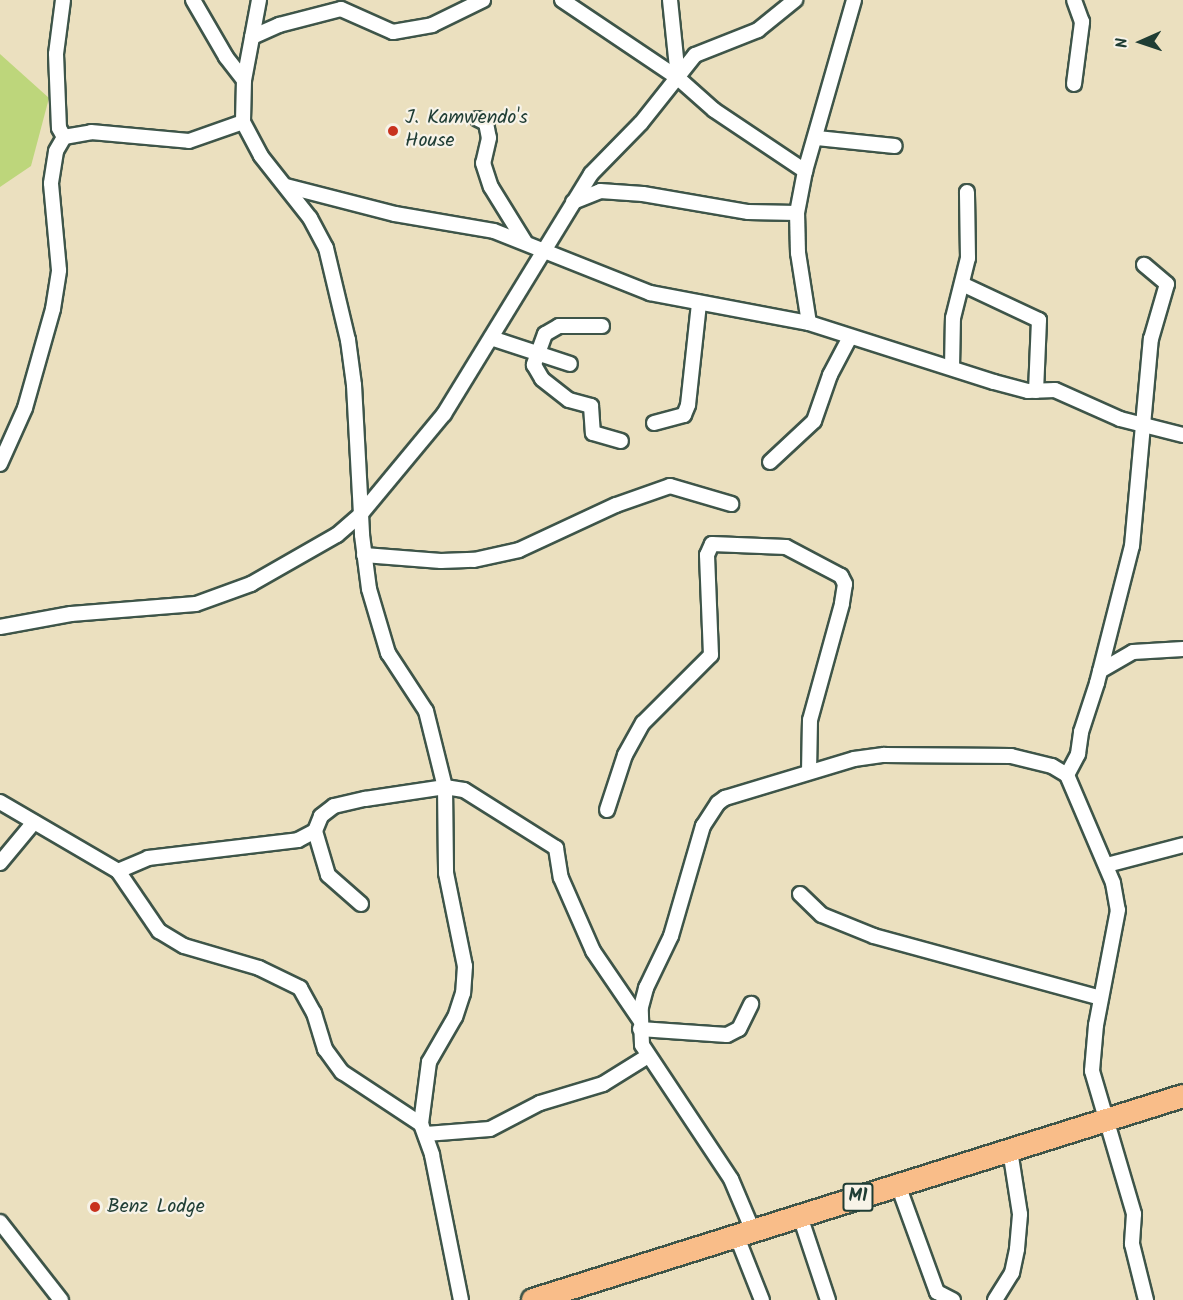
<!DOCTYPE html>
<style>
body{margin:0}
#map{position:relative;width:1183px;height:1300px;overflow:hidden;background:#ebe0bf;font-family:Kalam,sans-serif}
div>[style]{position:absolute}
.green>*{inset:0;background:#bdd67b}
.roads{filter:drop-shadow(2px 0 #3e5549) drop-shadow(-2px 0 #3e5549) drop-shadow(0 2px #3e5549) drop-shadow(0 -2px #3e5549)}
.minor>*{height:14px;margin:-7px;padding:0 7px;transform-origin:7px;border-radius:7px;background:#fff}
.trunk>*{height:22px;margin:-11px;padding:0 11px;transform-origin:11px;border-radius:11px;background:#f9bd89}
.dots>*{width:16px;height:16px;translate:-50% -50%;box-sizing:border-box;border:3px solid #f7f3e8;border-radius:50%}
span{translate:-50% -50%;white-space:nowrap;text-align:center;line-height:1.15;-webkit-text-stroke:4.5px #f7f3e8;paint-order:stroke}
.shield-label span{padding:2px 4px;background:#f7f3e8;border:2px solid;border-radius:4px;-webkit-text-stroke-width:0}
.shield-label{font-size:18px;color:#1f3d34;font-weight:700}
.poi-label{font-size:20px;color:#1f3d34}
.left{translate:0 -50%;text-align:left}
.north{position:absolute;left:1111px;top:12px;width:60px;height:60px;-webkit-text-stroke:4px #f7f3e8;paint-order:stroke;rotate:267deg;font-size:16px;font-weight:700;line-height:24px;text-align:center;color:#1f3d34}
.north::after{content:'';display:block;margin:auto;width:21px;height:27px;background:#1f3d34;clip-path:polygon(50% 0,100% 100%,50% 72%,0 100%)}
</style>
<div id="map">
<div class="green">
<i style="clip-path:polygon(0 54px,49px 98px,31px 166px,0 187px)"></i>
</div>
<div class="roads">
<div class="minor">
<i style="left:63px;top:0;width:54px;rotate:97.4deg"></i>
<i style="left:56px;top:54px;width:74px;rotate:87.7deg"></i>
<i style="left:59px;top:128px;width:10px;rotate:61deg"></i>
<i style="left:193px;top:0;width:66px;rotate:59.9deg"></i>
<i style="left:226px;top:57px;width:29px;rotate:52deg"></i>
<i style="left:259px;top:0;width:81px;rotate:100.6deg"></i>
<i style="left:244px;top:80px;width:42px;rotate:91.4deg"></i>
<i style="left:243px;top:122px;width:38px;rotate:62deg"></i>
<i style="left:261px;top:156px;width:79px;rotate:51.7deg"></i>
<i style="left:310px;top:218px;width:34px;rotate:62deg"></i>
<i style="left:326px;top:248px;width:95px;rotate:76.6deg"></i>
<i style="left:348px;top:340px;width:45px;rotate:82.4deg"></i>
<i style="left:354px;top:385px;width:150px;rotate:86.9deg"></i>
<i style="left:362px;top:535px;width:54px;rotate:82.6deg"></i>
<i style="left:369px;top:589px;width:67px;rotate:73.5deg"></i>
<i style="left:388px;top:653px;width:69px;rotate:56.8deg"></i>
<i style="left:426px;top:711px;width:78px;rotate:76deg"></i>
<i style="left:445px;top:787px;width:86px;rotate:89.3deg"></i>
<i style="left:446px;top:873px;width:95px;rotate:78.5deg"></i>
<i style="left:465px;top:966px;width:27px;rotate:94deg"></i>
<i style="left:463px;top:993px;width:25px;rotate:108deg"></i>
<i style="left:455px;top:1017px;width:52px;rotate:120deg"></i>
<i style="left:429px;top:1062px;width:63px;rotate:97.4deg"></i>
<i style="left:562px;top:0;width:140px;rotate:33.9deg"></i>
<i style="left:678px;top:78px;width:48px;rotate:41.6deg"></i>
<i style="left:714px;top:110px;width:110px;rotate:33.8deg"></i>
<i style="left:670px;top:0;width:78px;rotate:84.1deg"></i>
<i style="left:252px;top:37px;width:30px;rotate:-24deg"></i>
<i style="left:279px;top:25px;width:64px;rotate:-14.5deg"></i>
<i style="left:341px;top:9px;width:57px;rotate:23.9deg"></i>
<i style="left:393px;top:32px;width:40px;rotate:-10deg"></i>
<i style="left:432px;top:25px;width:57px;rotate:-26.1deg"></i>
<i style="left:1074px;top:84px;width:63px;rotate:-82.6deg"></i>
<i style="left:1082px;top:22px;width:23px;rotate:-110deg"></i>
<i style="left:478px;top:119px;width:9px;rotate:27deg"></i>
<i style="left:486px;top:123px;width:15px;rotate:79deg"></i>
<i style="left:489px;top:138px;width:26px;rotate:103deg"></i>
<i style="left:483px;top:163px;width:25px;rotate:72deg"></i>
<i style="left:491px;top:187px;width:65px;rotate:58.3deg"></i>
<i style="left:817px;top:138px;width:78px;rotate:5.9deg"></i>
<i style="left:286px;top:186px;width:113px;rotate:14.4deg"></i>
<i style="left:395px;top:214px;width:100px;rotate:9.7deg"></i>
<i style="left:494px;top:231px;width:168px;rotate:21.7deg"></i>
<i style="left:650px;top:293px;width:162px;rotate:10.7deg"></i>
<i style="left:809px;top:323px;width:194px;rotate:17.7deg"></i>
<i style="left:994px;top:382px;width:35px;rotate:15deg"></i>
<i style="left:1028px;top:391px;width:27px;rotate:-2deg"></i>
<i style="left:1055px;top:390px;width:71px;rotate:24deg"></i>
<i style="left:1120px;top:419px;width:65px;rotate:14.3deg"></i>
<i style="left:573px;top:202px;width:29px;rotate:-22deg"></i>
<i style="left:600px;top:191px;width:43px;rotate:4deg"></i>
<i style="left:643px;top:194px;width:107px;rotate:9.7deg"></i>
<i style="left:748px;top:212px;width:49px;rotate:1.2deg"></i>
<i style="left:962px;top:284px;width:85px;rotate:25.1deg"></i>
<i style="left:1039px;top:320px;width:71px;rotate:92.4deg"></i>
<i style="left:809px;top:323px;width:71px;rotate:-98.9deg"></i>
<i style="left:798px;top:253px;width:40px;rotate:-91.4deg"></i>
<i style="left:797px;top:213px;width:43px;rotate:-79.2deg"></i>
<i style="left:805px;top:171px;width:178px;rotate:-74deg"></i>
<i style="left:602px;top:326px;width:43px;rotate:180deg"></i>
<i style="left:559px;top:326px;width:16px;rotate:150deg"></i>
<i style="left:545px;top:334px;width:33px;rotate:110deg"></i>
<i style="left:534px;top:365px;width:16px;rotate:60deg"></i>
<i style="left:542px;top:379px;width:34px;rotate:38deg"></i>
<i style="left:569px;top:400px;width:23px;rotate:15deg"></i>
<i style="left:591px;top:406px;width:27px;rotate:86deg"></i>
<i style="left:593px;top:433px;width:29px;rotate:16deg"></i>
<i style="left:491px;top:338px;width:83px;rotate:18.2deg"></i>
<i style="left:952px;top:368px;width:50px;rotate:-88.9deg"></i>
<i style="left:953px;top:318px;width:62px;rotate:-76deg"></i>
<i style="left:968px;top:258px;width:66px;rotate:-90.9deg"></i>
<i style="left:654px;top:423px;width:31px;rotate:-15deg"></i>
<i style="left:684px;top:415px;width:11px;rotate:-68deg"></i>
<i style="left:688px;top:405px;width:103px;rotate:-83.8deg"></i>
<i style="left:770px;top:462px;width:60px;rotate:-43deg"></i>
<i style="left:814px;top:421px;width:49px;rotate:-70.8deg"></i>
<i style="left:830px;top:375px;width:43px;rotate:-62.2deg"></i>
<i style="left:0;top:464px;width:61px;rotate:-65.9deg"></i>
<i style="left:25px;top:408px;width:103px;rotate:-74.2deg"></i>
<i style="left:53px;top:309px;width:39px;rotate:-81deg"></i>
<i style="left:59px;top:270px;width:87px;rotate:-95.3deg"></i>
<i style="left:51px;top:183px;width:32px;rotate:-81deg"></i>
<i style="left:56px;top:151px;width:16px;rotate:-60deg"></i>
<i style="left:64px;top:137px;width:27px;rotate:-10deg"></i>
<i style="left:91px;top:132px;width:98px;rotate:5.2deg"></i>
<i style="left:189px;top:141px;width:57px;rotate:-19.4deg"></i>
<i style="left:364px;top:555px;width:77px;rotate:4.5deg"></i>
<i style="left:441px;top:561px;width:33px;rotate:-2deg"></i>
<i style="left:474px;top:560px;width:46px;rotate:-12.5deg"></i>
<i style="left:519px;top:550px;width:107px;rotate:-24.9deg"></i>
<i style="left:616px;top:505px;width:57px;rotate:-19.4deg"></i>
<i style="left:670px;top:486px;width:64px;rotate:16.4deg"></i>
<i style="left:0;top:627px;width:72px;rotate:-10.4deg"></i>
<i style="left:71px;top:614px;width:125px;rotate:-4.6deg"></i>
<i style="left:196px;top:604px;width:59px;rotate:-20deg"></i>
<i style="left:251px;top:584px;width:99px;rotate:-29.7deg"></i>
<i style="left:337px;top:535px;width:32px;rotate:-41deg"></i>
<i style="left:361px;top:514px;width:130px;rotate:-50.3deg"></i>
<i style="left:444px;top:414px;width:281px;rotate:-58.5deg"></i>
<i style="left:591px;top:174px;width:71px;rotate:-45.6deg"></i>
<i style="left:641px;top:123px;width:87px;rotate:-51.5deg"></i>
<i style="left:695px;top:55px;width:68px;rotate:-21.6deg"></i>
<i style="left:758px;top:30px;width:48px;rotate:-39deg"></i>
<i style="left:1100px;top:671px;width:38px;rotate:-30deg"></i>
<i style="left:1133px;top:652px;width:50px;rotate:-3.4deg"></i>
<i style="left:1067px;top:775px;width:24px;rotate:-62deg"></i>
<i style="left:1078px;top:754px;width:22px;rotate:-82deg"></i>
<i style="left:1081px;top:732px;width:52px;rotate:-71.9deg"></i>
<i style="left:1097px;top:683px;width:141px;rotate:-75.7deg"></i>
<i style="left:1132px;top:546px;width:208px;rotate:-84.8deg"></i>
<i style="left:1151px;top:339px;width:57px;rotate:-73.8deg"></i>
<i style="left:1167px;top:284px;width:30px;rotate:-140deg"></i>
<i style="left:0;top:802px;width:137px;rotate:30.3deg"></i>
<i style="left:118px;top:871px;width:73px;rotate:55.7deg"></i>
<i style="left:159px;top:931px;width:29px;rotate:31deg"></i>
<i style="left:184px;top:946px;width:78px;rotate:16.3deg"></i>
<i style="left:259px;top:968px;width:46px;rotate:26deg"></i>
<i style="left:300px;top:988px;width:29px;rotate:61deg"></i>
<i style="left:314px;top:1013px;width:38px;rotate:73deg"></i>
<i style="left:325px;top:1049px;width:29px;rotate:54deg"></i>
<i style="left:342px;top:1072px;width:95px;rotate:33.4deg"></i>
<i style="left:421px;top:1124px;width:33px;rotate:70deg"></i>
<i style="left:432px;top:1155px;width:148px;rotate:78.7deg"></i>
<i style="left:607px;top:810px;width:58px;rotate:-71.9deg"></i>
<i style="left:625px;top:755px;width:37px;rotate:-61deg"></i>
<i style="left:643px;top:723px;width:96px;rotate:-45deg"></i>
<i style="left:711px;top:655px;width:100px;rotate:-92.3deg"></i>
<i style="left:707px;top:555px;width:12px;rotate:-66deg"></i>
<i style="left:712px;top:544px;width:74px;rotate:2.3deg"></i>
<i style="left:786px;top:547px;width:62px;rotate:27.8deg"></i>
<i style="left:841px;top:576px;width:9px;rotate:63deg"></i>
<i style="left:845px;top:584px;width:20px;rotate:99deg"></i>
<i style="left:842px;top:604px;width:120px;rotate:105.4deg"></i>
<i style="left:810px;top:720px;width:52px;rotate:91.1deg"></i>
<i style="left:0;top:863px;width:53px;rotate:-50.3deg"></i>
<i style="left:1107px;top:865px;width:79px;rotate:-14.7deg"></i>
<i style="left:118px;top:871px;width:33px;rotate:-23deg"></i>
<i style="left:148px;top:858px;width:151px;rotate:-6.8deg"></i>
<i style="left:298px;top:840px;width:19px;rotate:-28deg"></i>
<i style="left:800px;top:894px;width:30px;rotate:44deg"></i>
<i style="left:822px;top:915px;width:56px;rotate:22deg"></i>
<i style="left:874px;top:936px;width:235px;rotate:15.3deg"></i>
<i style="left:361px;top:904px;width:44px;rotate:-138.7deg"></i>
<i style="left:328px;top:875px;width:46px;rotate:-106.5deg"></i>
<i style="left:315px;top:831px;width:16px;rotate:-68deg"></i>
<i style="left:321px;top:816px;width:16px;rotate:-38deg"></i>
<i style="left:334px;top:806px;width:32px;rotate:-13deg"></i>
<i style="left:365px;top:799px;width:81px;rotate:-8.5deg"></i>
<i style="left:445px;top:787px;width:19px;rotate:9deg"></i>
<i style="left:464px;top:790px;width:109px;rotate:32.2deg"></i>
<i style="left:556px;top:848px;width:30px;rotate:81deg"></i>
<i style="left:561px;top:878px;width:80px;rotate:66.3deg"></i>
<i style="left:593px;top:951px;width:83px;rotate:55.7deg"></i>
<i style="left:640px;top:1029px;width:87px;rotate:3.9deg"></i>
<i style="left:727px;top:1035px;width:13px;rotate:-27deg"></i>
<i style="left:739px;top:1029px;width:28px;rotate:-64deg"></i>
<i style="left:426px;top:1134px;width:64px;rotate:-4.5deg"></i>
<i style="left:490px;top:1129px;width:56px;rotate:-27.5deg"></i>
<i style="left:540px;top:1103px;width:66px;rotate:-16.8deg"></i>
<i style="left:603px;top:1084px;width:53px;rotate:-31.9deg"></i>
<i style="left:898px;top:1185px;width:114px;rotate:70deg"></i>
<i style="left:937px;top:1292px;width:18px;rotate:27deg"></i>
<i style="left:800px;top:1216px;width:89px;rotate:71.6deg"></i>
<i style="left:0;top:1222px;width:99px;rotate:52deg"></i>
<i style="left:753px;top:1231px;width:56px;rotate:-112.9deg"></i>
<i style="left:731px;top:1179px;width:161px;rotate:-123.6deg"></i>
<i style="left:642px;top:1045px;width:38px;rotate:-92deg"></i>
<i style="left:641px;top:1007px;width:20px;rotate:-75deg"></i>
<i style="left:646px;top:988px;width:58px;rotate:-64.3deg"></i>
<i style="left:671px;top:936px;width:115px;rotate:-73.8deg"></i>
<i style="left:703px;top:826px;width:27px;rotate:-57deg"></i>
<i style="left:718px;top:803px;width:9px;rotate:-36deg"></i>
<i style="left:725px;top:798px;width:135px;rotate:-16.8deg"></i>
<i style="left:854px;top:759px;width:30px;rotate:-8deg"></i>
<i style="left:884px;top:755px;width:127px;rotate:0.5deg"></i>
<i style="left:1011px;top:756px;width:42px;rotate:13.7deg"></i>
<i style="left:1052px;top:766px;width:17px;rotate:31deg"></i>
<i style="left:1067px;top:775px;width:117px;rotate:66.9deg"></i>
<i style="left:1113px;top:883px;width:27px;rotate:80deg"></i>
<i style="left:1118px;top:910px;width:117px;rotate:100.8deg"></i>
<i style="left:1096px;top:1025px;width:46px;rotate:95deg"></i>
<i style="left:1092px;top:1071px;width:149px;rotate:73.6deg"></i>
<i style="left:1134px;top:1214px;width:30px;rotate:94deg"></i>
<i style="left:1132px;top:1244px;width:58px;rotate:76deg"></i>
<i style="left:737px;top:1237px;width:68px;rotate:68.4deg"></i>
<i style="left:995px;top:1300px;width:32px;rotate:-58deg"></i>
<i style="left:1012px;top:1273px;width:25px;rotate:-78deg"></i>
<i style="left:1017px;top:1249px;width:35px;rotate:-85deg"></i>
<i style="left:1020px;top:1214px;width:65px;rotate:-98.9deg"></i>
</div>
<div class="trunk">
<i style="left:533px;top:1300px;width:681px;rotate:-17.42deg"></i>
</div>
</div>
<div class="dots">
<i style="left:393px;top:131px;background:#c8321e"></i>
<i style="left:95px;top:1207px;background:#c8321e"></i>
</div>
<div class="shield-label">
<span style="left:858px;top:1197px">M1</span>
</div>
<div class="poi-label">
<span class="left" style="left:405px;top:130px">J. Kamwendo's<br>House</span>
<span class="left" style="left:107px;top:1207px">Benz Lodge</span>
</div>
<div class="north">N</div>
</div>
